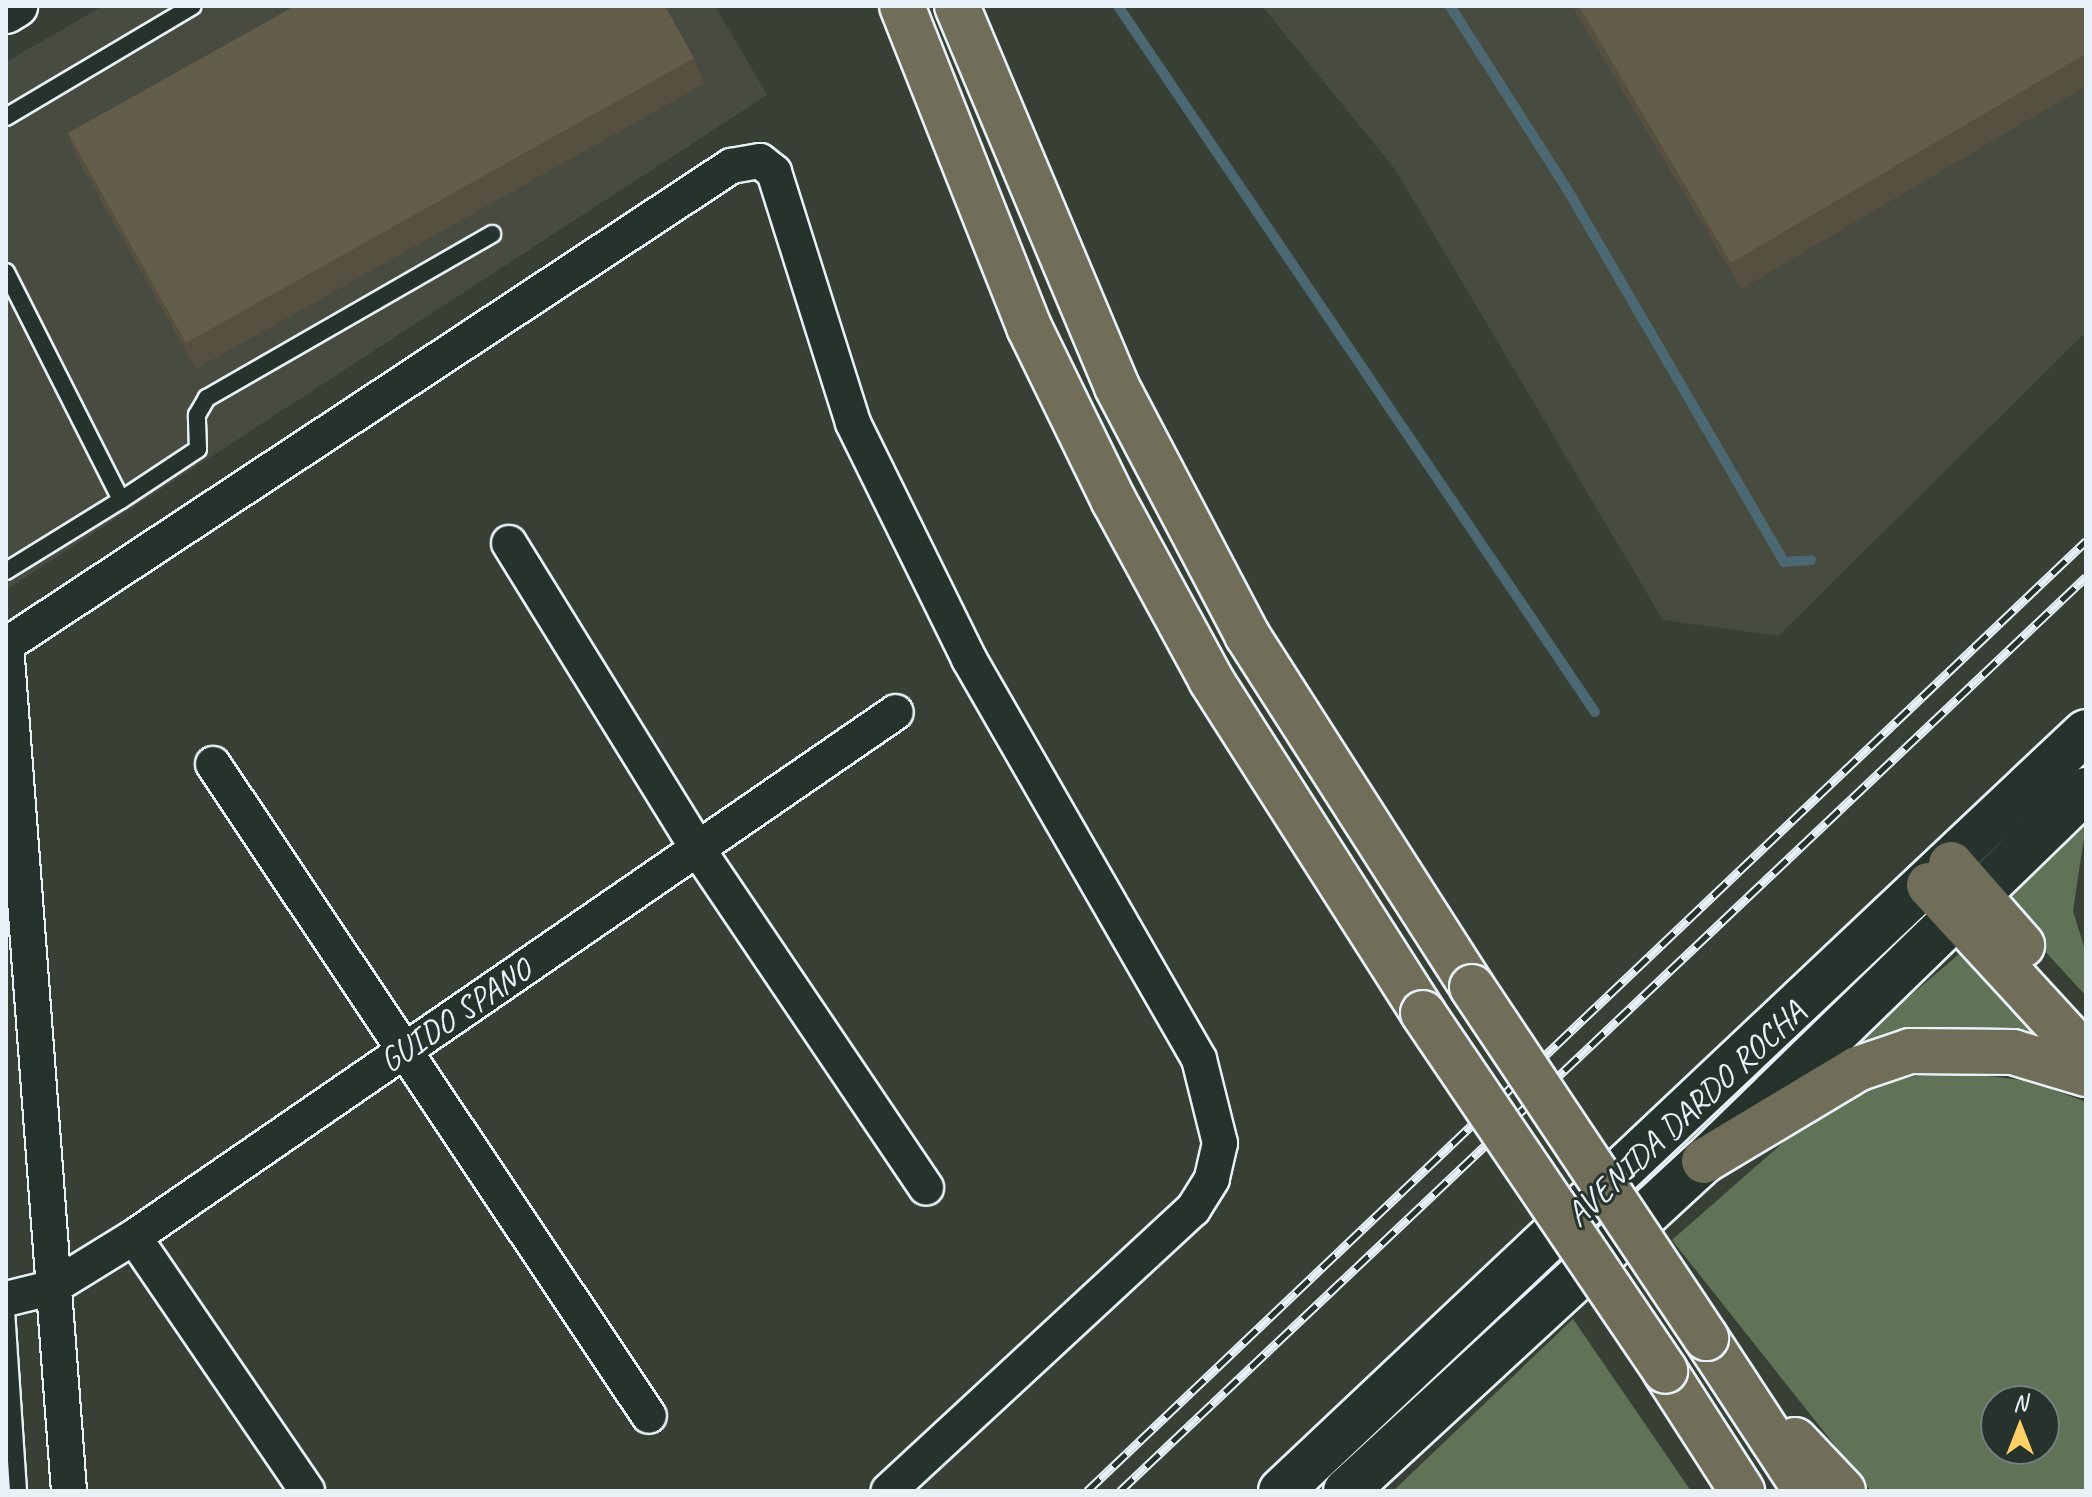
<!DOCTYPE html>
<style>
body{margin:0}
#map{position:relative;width:2092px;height:1497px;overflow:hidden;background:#384036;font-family:Caveat,sans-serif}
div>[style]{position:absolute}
.built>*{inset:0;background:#484c40}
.green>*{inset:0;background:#607356}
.stream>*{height:10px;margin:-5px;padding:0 5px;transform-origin:5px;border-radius:5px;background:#4c6872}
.roads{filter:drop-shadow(2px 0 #e8f1f8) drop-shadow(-2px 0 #e8f1f8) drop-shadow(0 2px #e8f1f8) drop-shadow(0 -2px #e8f1f8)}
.service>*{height:16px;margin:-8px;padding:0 8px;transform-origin:8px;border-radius:8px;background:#26332d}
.minor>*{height:34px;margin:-17px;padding:0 17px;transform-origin:17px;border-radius:17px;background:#26332d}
.tertiary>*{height:42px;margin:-21px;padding:0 21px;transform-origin:21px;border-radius:21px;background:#26332d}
.secondary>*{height:44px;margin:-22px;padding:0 22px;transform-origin:22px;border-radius:22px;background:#26332d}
.motorway>*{height:44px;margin:-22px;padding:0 22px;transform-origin:22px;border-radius:22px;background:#706e59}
.rail>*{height:9px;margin-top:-4.5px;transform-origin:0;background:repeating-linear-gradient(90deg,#26332d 0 18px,#e8f1f8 0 36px);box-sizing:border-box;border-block:2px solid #e8f1f8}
.bridges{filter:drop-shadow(2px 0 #e8f1f8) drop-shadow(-2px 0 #e8f1f8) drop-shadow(0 2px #e8f1f8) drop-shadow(0 -2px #e8f1f8)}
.motorway-bridge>*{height:44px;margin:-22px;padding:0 22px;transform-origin:22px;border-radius:22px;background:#706e59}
.wall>*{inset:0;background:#555040}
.building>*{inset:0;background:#635d4b}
span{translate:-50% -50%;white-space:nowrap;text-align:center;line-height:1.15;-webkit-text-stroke:6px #26332d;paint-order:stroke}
.street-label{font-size:34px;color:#e8f1f8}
.frame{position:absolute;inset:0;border:8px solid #e8f1f8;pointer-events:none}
.north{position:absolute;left:1980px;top:1385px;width:80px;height:80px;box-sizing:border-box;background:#26332d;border:2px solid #747f7e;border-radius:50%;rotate:0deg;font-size:22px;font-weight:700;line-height:32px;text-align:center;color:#e8f1f8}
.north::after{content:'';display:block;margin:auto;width:28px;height:36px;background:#ffd166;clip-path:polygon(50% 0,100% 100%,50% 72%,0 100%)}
</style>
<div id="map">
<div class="built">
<i style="clip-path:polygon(103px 6px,715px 6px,767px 95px,6px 590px,6px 62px)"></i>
<i style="clip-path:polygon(1262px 6px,2086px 6px,2086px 332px,1778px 636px,1663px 620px,1395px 169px)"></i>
</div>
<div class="green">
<i style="clip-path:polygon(2086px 824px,2073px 911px,2086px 953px,2086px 996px,2001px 903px)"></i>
<i style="clip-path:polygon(1965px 949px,2061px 1049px,1845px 1051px)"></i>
<i style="clip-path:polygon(evenodd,1939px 1070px,2029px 1081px,2086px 1102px,2086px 1491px,1871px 1491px,1672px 1240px,1795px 1132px,1859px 1090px,1939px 1070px,1996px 1401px,2044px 1401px,2044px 1449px,1996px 1449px,1996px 1401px)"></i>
<i style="clip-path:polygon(1573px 1319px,1691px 1491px,1393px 1491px)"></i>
</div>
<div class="stream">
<i style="left:1118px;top:6px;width:852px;rotate:55.96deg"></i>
<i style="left:1450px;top:6px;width:217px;rotate:57.4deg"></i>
<i style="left:1567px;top:189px;width:432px;rotate:59.8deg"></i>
<i style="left:1784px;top:562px;width:27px;rotate:-4deg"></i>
</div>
<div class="roads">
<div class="service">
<i style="left:6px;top:117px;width:217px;rotate:-30.7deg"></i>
<i style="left:6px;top:272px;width:255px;rotate:63.2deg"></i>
<i style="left:121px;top:500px;width:135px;rotate:148.3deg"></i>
<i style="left:121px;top:500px;width:92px;rotate:-33.5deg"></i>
<i style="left:198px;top:449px;width:34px;rotate:-92deg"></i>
<i style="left:197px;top:415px;width:20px;rotate:-60deg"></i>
<i style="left:207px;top:398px;width:329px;rotate:-29.9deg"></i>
<i style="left:6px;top:1310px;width:181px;rotate:86.2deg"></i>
</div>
<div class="minor">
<i style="left:509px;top:543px;width:362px;rotate:58.3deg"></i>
<i style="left:699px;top:851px;width:406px;rotate:56deg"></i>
<i style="left:213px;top:764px;width:784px;rotate:56.23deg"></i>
<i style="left:134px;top:1237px;width:307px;rotate:55.7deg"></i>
<i style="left:6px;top:1299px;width:46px;rotate:-13.7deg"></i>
<i style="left:51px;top:1288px;width:97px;rotate:-31.6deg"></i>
<i style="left:134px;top:1237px;width:925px;rotate:-34.57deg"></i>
<i style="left:69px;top:1491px;width:848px;rotate:-94.26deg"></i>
<i style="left:6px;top:645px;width:869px;rotate:-33.45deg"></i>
<i style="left:731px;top:166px;width:29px;rotate:-10deg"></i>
<i style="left:760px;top:161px;width:18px;rotate:38deg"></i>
<i style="left:774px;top:172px;width:263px;rotate:72.5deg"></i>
<i style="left:853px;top:423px;width:263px;rotate:63.8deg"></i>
<i style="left:969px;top:659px;width:461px;rotate:60.1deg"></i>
<i style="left:1199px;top:1059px;width:87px;rotate:76deg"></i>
<i style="left:1220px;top:1143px;width:37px;rotate:103deg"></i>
<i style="left:1212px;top:1179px;width:36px;rotate:122deg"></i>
<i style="left:1193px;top:1209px;width:415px;rotate:137.2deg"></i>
</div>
<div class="tertiary">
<i style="left:6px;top:12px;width:12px;rotate:-31deg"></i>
</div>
<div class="secondary">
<i style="left:1281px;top:1491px;width:1106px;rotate:-43.32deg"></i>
<i style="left:1346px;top:1491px;width:487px;rotate:-42.7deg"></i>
<i style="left:1704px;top:1161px;width:533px;rotate:-44.16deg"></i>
</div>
<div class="motorway">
<i style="left:902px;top:6px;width:345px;rotate:68.4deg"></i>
<i style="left:1029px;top:327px;width:194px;rotate:64deg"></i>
<i style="left:1114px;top:501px;width:204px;rotate:61.5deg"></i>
<i style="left:1211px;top:680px;width:395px;rotate:57.5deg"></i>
<i style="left:957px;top:6px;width:413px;rotate:67.2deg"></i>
<i style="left:1117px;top:387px;width:280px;rotate:62.3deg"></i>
<i style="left:1247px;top:635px;width:418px;rotate:57.4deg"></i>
<i style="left:1951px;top:864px;width:108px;rotate:48.8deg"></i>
<i style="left:1929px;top:885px;width:232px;rotate:47.4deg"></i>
<i style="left:1704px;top:1161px;width:179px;rotate:-31deg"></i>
<i style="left:1857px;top:1069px;width:56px;rotate:-18.8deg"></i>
<i style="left:1910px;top:1051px;width:103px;rotate:0.6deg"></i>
<i style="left:2013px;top:1052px;width:76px;rotate:16.8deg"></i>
<i style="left:1706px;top:1338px;width:183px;rotate:56.8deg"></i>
<i style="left:1665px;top:1371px;width:143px;rotate:57.3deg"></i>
<i style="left:1795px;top:1440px;width:70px;rotate:46.7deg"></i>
</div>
</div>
<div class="rail">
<i style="left:1087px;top:1491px;width:1379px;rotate:-43.56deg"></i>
<i style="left:1120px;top:1491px;width:1330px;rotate:-43.42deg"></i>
</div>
<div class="bridges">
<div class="motorway-bridge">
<i style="left:1472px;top:987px;width:422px;rotate:56.3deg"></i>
<i style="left:1423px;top:1013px;width:432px;rotate:55.9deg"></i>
</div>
</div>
<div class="wall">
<i style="clip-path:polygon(1572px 6px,2086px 6px,2086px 86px,1741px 289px)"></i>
<i style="clip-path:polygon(694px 58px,704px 84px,196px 369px,78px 160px,68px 133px)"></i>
</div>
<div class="building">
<i style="clip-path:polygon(295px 6px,665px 6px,694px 58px,186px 343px,68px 133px)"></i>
<i style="clip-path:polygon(1579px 6px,2086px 6px,2086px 54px,1731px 263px)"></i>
</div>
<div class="street-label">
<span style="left:455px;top:1015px;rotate:-34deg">GUIDO SPANO</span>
<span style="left:1685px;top:1113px;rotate:-43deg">AVENIDA DARDO ROCHA</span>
</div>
<div class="frame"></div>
<div class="north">N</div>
</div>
